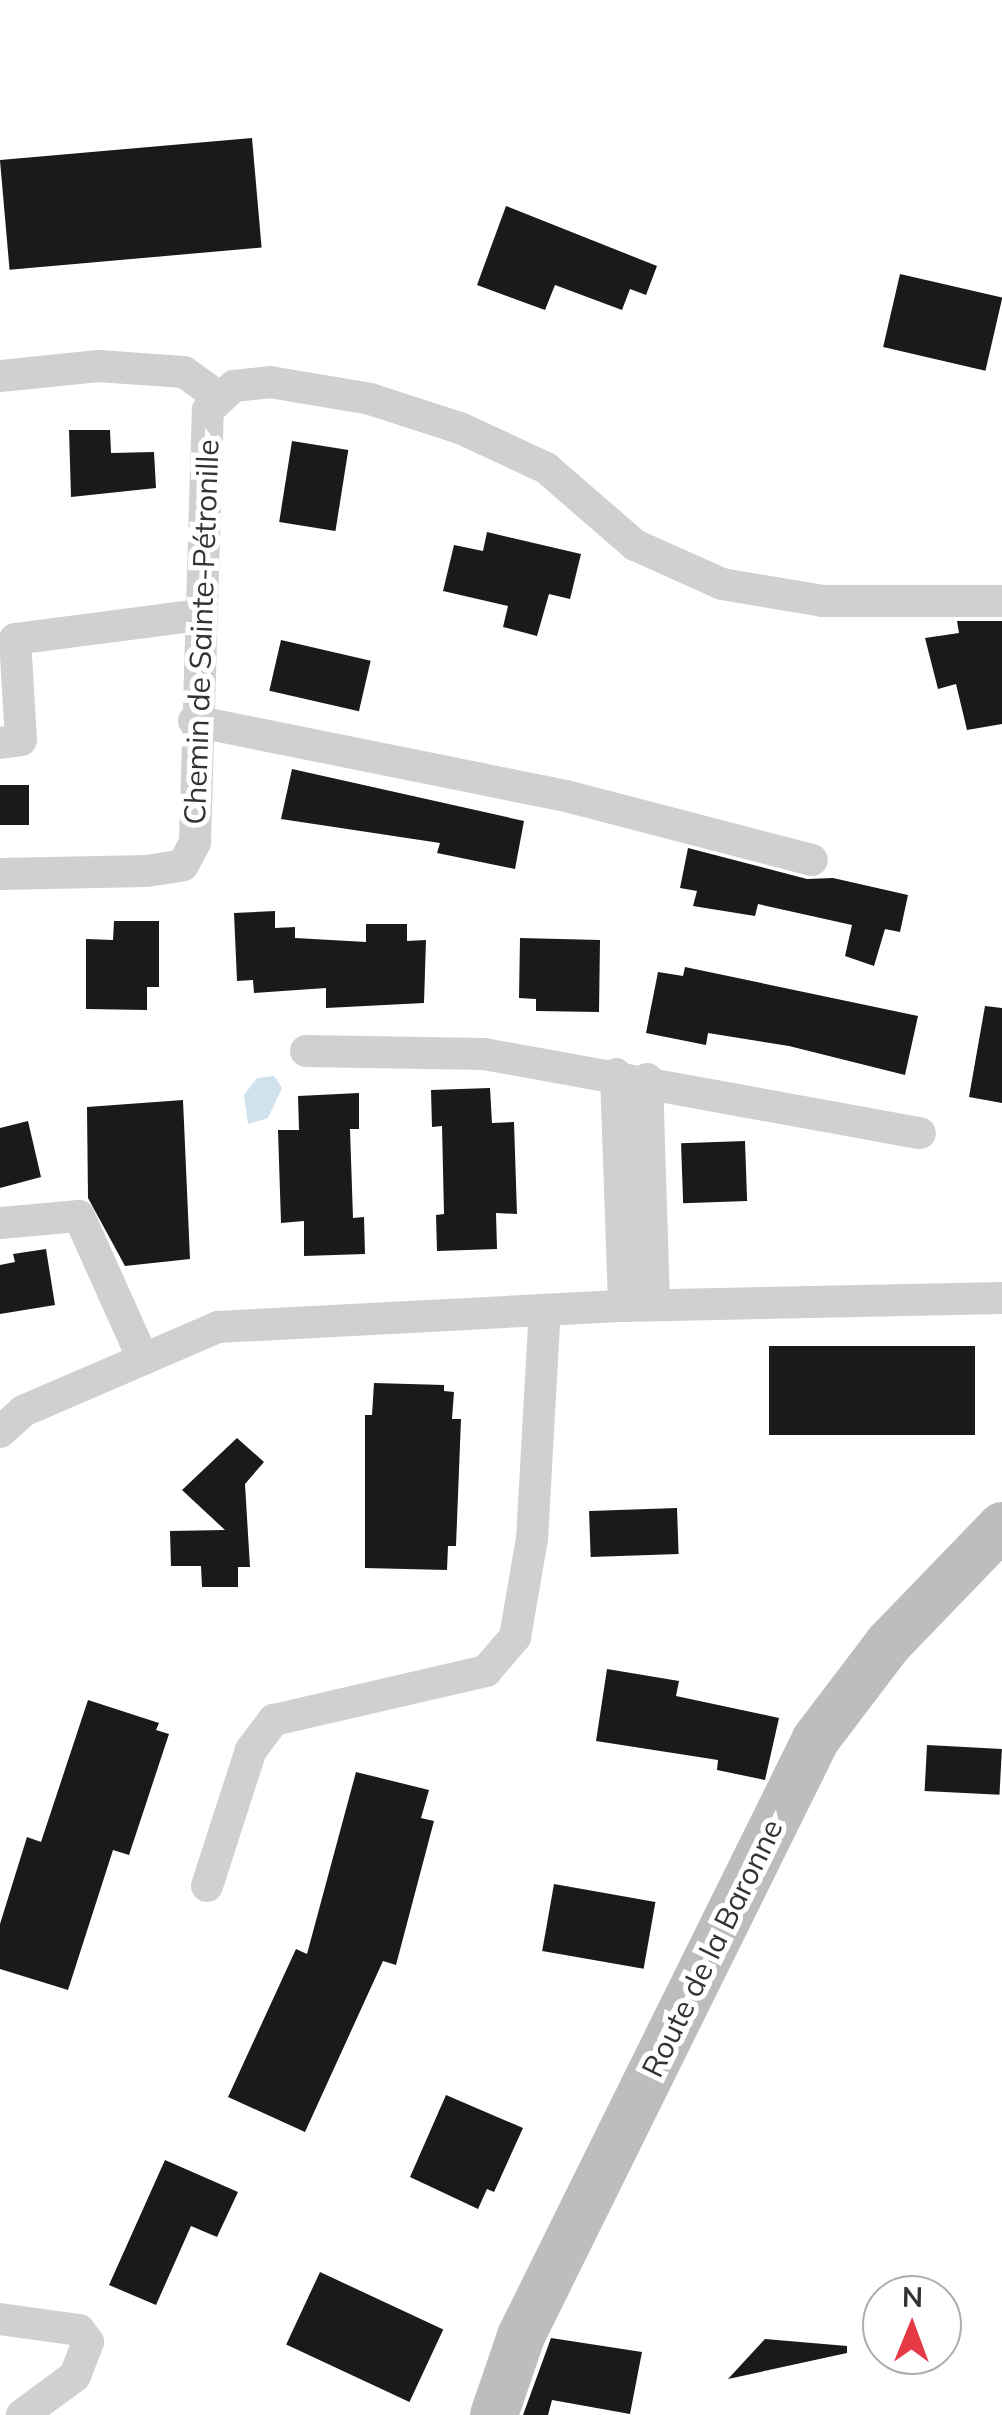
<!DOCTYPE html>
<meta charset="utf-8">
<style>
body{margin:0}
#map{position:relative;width:1002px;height:2415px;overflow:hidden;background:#fff;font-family:Mulish,sans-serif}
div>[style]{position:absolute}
.water>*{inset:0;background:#cfe2ee}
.building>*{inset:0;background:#1a1a1a;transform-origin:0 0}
.street>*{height:32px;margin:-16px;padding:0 16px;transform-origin:16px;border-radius:16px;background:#d0d0d0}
.secondary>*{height:48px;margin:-24px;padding:0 24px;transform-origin:24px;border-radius:24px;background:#bdbdbd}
span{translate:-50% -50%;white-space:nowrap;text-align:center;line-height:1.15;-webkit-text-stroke:10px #fff;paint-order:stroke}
.street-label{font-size:30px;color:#333}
.north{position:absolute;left:862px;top:2275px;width:100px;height:100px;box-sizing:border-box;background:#fff;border:2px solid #adadad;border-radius:50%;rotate:1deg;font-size:28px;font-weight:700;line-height:40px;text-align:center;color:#333}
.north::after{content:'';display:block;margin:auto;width:35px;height:45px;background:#e63946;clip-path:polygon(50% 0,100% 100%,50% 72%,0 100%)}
</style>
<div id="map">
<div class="water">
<i style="clip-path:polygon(274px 1076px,282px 1088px,268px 1118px,248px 1124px,244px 1095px,257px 1078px)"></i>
</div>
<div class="building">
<i style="left:252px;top:138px;width:110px;height:253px;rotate:85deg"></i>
<i style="clip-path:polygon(506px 206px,657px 266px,646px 295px,630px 289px,622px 310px,555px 285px,545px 310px,477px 285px)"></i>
<i style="left:900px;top:274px;width:105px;height:75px;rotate:13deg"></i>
<i style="clip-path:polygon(69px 430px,110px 430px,111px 453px,154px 452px,156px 488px,71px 497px)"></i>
<i style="left:292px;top:441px;width:57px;height:82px;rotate:9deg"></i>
<i style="clip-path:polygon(487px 532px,581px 554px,570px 599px,549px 594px,537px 636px,503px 627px,508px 606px,443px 591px,454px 545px,483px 551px)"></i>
<i style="clip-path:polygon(957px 621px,1002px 621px,1002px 724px,967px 730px,956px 684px,938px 689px,925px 638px,959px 633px)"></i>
<i style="left:281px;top:640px;width:92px;height:52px;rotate:13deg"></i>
<i style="clip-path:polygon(292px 769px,524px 821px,515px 869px,437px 853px,440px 843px,281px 819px)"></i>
<i style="left:0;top:785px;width:29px;height:40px"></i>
<i style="clip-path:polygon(688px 848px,807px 879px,833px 878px,908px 895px,900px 932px,885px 929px,874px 966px,845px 956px,852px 925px,758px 904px,755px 916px,693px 906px,697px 891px,680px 888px)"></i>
<i style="clip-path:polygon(275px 911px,275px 928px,295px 927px,295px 938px,366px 942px,366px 924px,407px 924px,407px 941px,426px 940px,424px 1003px,326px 1008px,326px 988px,254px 993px,253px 980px,237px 981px,234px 913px)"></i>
<i style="clip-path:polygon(114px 921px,159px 921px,159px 987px,147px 987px,147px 1010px,86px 1009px,86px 939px,113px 940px)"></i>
<i style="clip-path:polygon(520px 938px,600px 940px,599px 1012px,536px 1011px,536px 999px,519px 998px)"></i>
<i style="clip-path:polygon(685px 967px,918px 1016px,905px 1075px,789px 1046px,708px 1033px,706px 1045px,646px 1033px,658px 972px,683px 976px)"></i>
<i style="clip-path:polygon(985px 1006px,1002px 1008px,1002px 1103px,969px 1097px)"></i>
<i style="clip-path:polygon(490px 1088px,492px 1123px,514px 1122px,517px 1214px,496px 1213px,497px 1249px,437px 1251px,436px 1215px,444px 1214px,442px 1126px,432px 1127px,431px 1090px)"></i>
<i style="clip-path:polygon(359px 1093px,359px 1129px,350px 1129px,353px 1218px,364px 1217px,365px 1254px,304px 1256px,304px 1221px,281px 1223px,278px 1130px,299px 1130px,298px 1096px)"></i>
<i style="clip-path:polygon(183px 1100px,190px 1259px,125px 1266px,88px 1198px,87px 1107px)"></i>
<i style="clip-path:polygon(28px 1121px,41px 1177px,0 1188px,0 1128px)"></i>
<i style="left:745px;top:1141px;width:60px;height:64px;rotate:88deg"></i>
<i style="clip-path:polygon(46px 1249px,55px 1305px,0 1314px,0 1265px,15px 1262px,13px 1254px)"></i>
<i style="left:769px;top:1346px;width:206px;height:89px"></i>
<i style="clip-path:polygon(374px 1383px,444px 1385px,444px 1391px,454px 1392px,452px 1419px,461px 1419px,456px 1546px,448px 1546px,447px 1570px,365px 1568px,365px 1415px,372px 1415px)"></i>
<i style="clip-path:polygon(237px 1438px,264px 1462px,245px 1484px,250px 1567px,238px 1567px,238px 1587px,202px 1587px,201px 1566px,171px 1566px,170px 1531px,225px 1530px,182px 1490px)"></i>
<i style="left:677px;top:1508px;width:46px;height:88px;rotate:88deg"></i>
<i style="clip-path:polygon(607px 1669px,679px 1681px,676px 1696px,779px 1718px,765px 1780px,717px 1770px,718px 1760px,596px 1741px)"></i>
<i style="clip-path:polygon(88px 1700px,159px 1723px,156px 1730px,169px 1734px,129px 1855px,113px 1850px,68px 1990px,0 1969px,0 1924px,27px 1837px,41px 1842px)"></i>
<i style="left:927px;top:1745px;width:75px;height:46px;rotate:3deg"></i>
<i style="clip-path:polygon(356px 1772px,429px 1790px,421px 1818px,434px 1821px,396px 1965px,383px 1961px,305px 2132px,228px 2097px,296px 1949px,307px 1954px)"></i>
<i style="left:554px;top:1884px;width:103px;height:68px;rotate:10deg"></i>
<i style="clip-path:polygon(446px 2095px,523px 2128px,494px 2192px,487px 2189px,478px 2209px,410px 2177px)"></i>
<i style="clip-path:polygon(165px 2160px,238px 2192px,217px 2237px,191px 2226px,156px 2305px,109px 2285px)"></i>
<i style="left:320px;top:2272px;width:136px;height:80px;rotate:25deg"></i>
<i style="clip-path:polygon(551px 2338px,642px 2352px,630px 2414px,552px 2400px,548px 2415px,523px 2415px)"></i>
<i style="clip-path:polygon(765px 2339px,847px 2346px,847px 2353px,728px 2379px)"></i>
</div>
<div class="street">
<i style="left:0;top:376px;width:99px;rotate:-5.8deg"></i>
<i style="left:98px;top:366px;width:86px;rotate:4deg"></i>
<i style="left:184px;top:372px;width:43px;rotate:35.5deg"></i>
<i style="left:194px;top:721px;width:379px;rotate:11.4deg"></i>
<i style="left:566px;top:796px;width:254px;rotate:14.6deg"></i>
<i style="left:0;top:743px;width:21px;rotate:-8deg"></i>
<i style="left:21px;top:740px;width:101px;rotate:-93.4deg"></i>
<i style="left:15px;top:639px;width:187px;rotate:-7.4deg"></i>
<i style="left:0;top:874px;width:147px;rotate:-1.2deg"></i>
<i style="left:147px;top:871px;width:36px;rotate:-9deg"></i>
<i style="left:183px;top:865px;width:26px;rotate:-62deg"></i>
<i style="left:195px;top:842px;width:432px;rotate:-88.3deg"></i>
<i style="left:208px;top:410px;width:35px;rotate:-43deg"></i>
<i style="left:234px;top:386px;width:36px;rotate:-6deg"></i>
<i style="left:270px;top:382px;width:101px;rotate:9.6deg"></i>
<i style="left:370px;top:399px;width:95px;rotate:17.9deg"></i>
<i style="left:460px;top:428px;width:95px;rotate:24.9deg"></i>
<i style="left:546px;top:468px;width:118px;rotate:40.9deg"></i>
<i style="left:635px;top:545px;width:95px;rotate:24.1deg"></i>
<i style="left:722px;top:584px;width:101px;rotate:9.6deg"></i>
<i style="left:822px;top:601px;width:180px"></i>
<i style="left:306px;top:1051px;width:178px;rotate:1deg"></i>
<i style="left:484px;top:1054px;width:443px;rotate:10.3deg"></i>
<i style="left:616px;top:1074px;width:232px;rotate:88deg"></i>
<i style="left:647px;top:1079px;width:226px;rotate:88.2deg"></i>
<i style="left:0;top:1223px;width:79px;rotate:-5.1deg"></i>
<i style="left:79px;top:1216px;width:157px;rotate:65.9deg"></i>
<i style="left:0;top:1432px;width:31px;rotate:-42deg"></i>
<i style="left:23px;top:1411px;width:212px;rotate:-23.3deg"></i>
<i style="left:218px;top:1327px;width:407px;rotate:-3deg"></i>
<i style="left:624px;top:1306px;width:378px;rotate:-1.2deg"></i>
<i style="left:207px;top:1886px;width:143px;rotate:-72.1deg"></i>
<i style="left:251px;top:1750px;width:38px;rotate:-53deg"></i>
<i style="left:274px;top:1720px;width:218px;rotate:-13deg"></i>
<i style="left:486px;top:1671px;width:45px;rotate:-49.5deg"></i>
<i style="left:515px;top:1637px;width:99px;rotate:-80.2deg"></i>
<i style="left:532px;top:1539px;width:229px;rotate:-86.8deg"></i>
<i style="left:0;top:2319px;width:80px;rotate:7.9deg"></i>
<i style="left:79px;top:2330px;width:15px;rotate:53deg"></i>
<i style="left:88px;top:2342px;width:36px;rotate:111deg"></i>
<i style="left:75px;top:2376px;width:66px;rotate:143.7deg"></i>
</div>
<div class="secondary">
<i style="left:494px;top:2415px;width:83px;rotate:-71.1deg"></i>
<i style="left:521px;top:2336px;width:666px;rotate:-63.7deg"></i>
<i style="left:816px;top:1739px;width:119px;rotate:-52.8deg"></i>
<i style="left:888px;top:1644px;width:164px;rotate:-46deg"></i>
</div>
<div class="street-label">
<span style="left:201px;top:632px;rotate:-88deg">Chemin de Sainte-Pétronille</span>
<span style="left:712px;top:1948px;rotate:-64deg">Route de la Baronne</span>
</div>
<div class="north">N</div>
</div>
